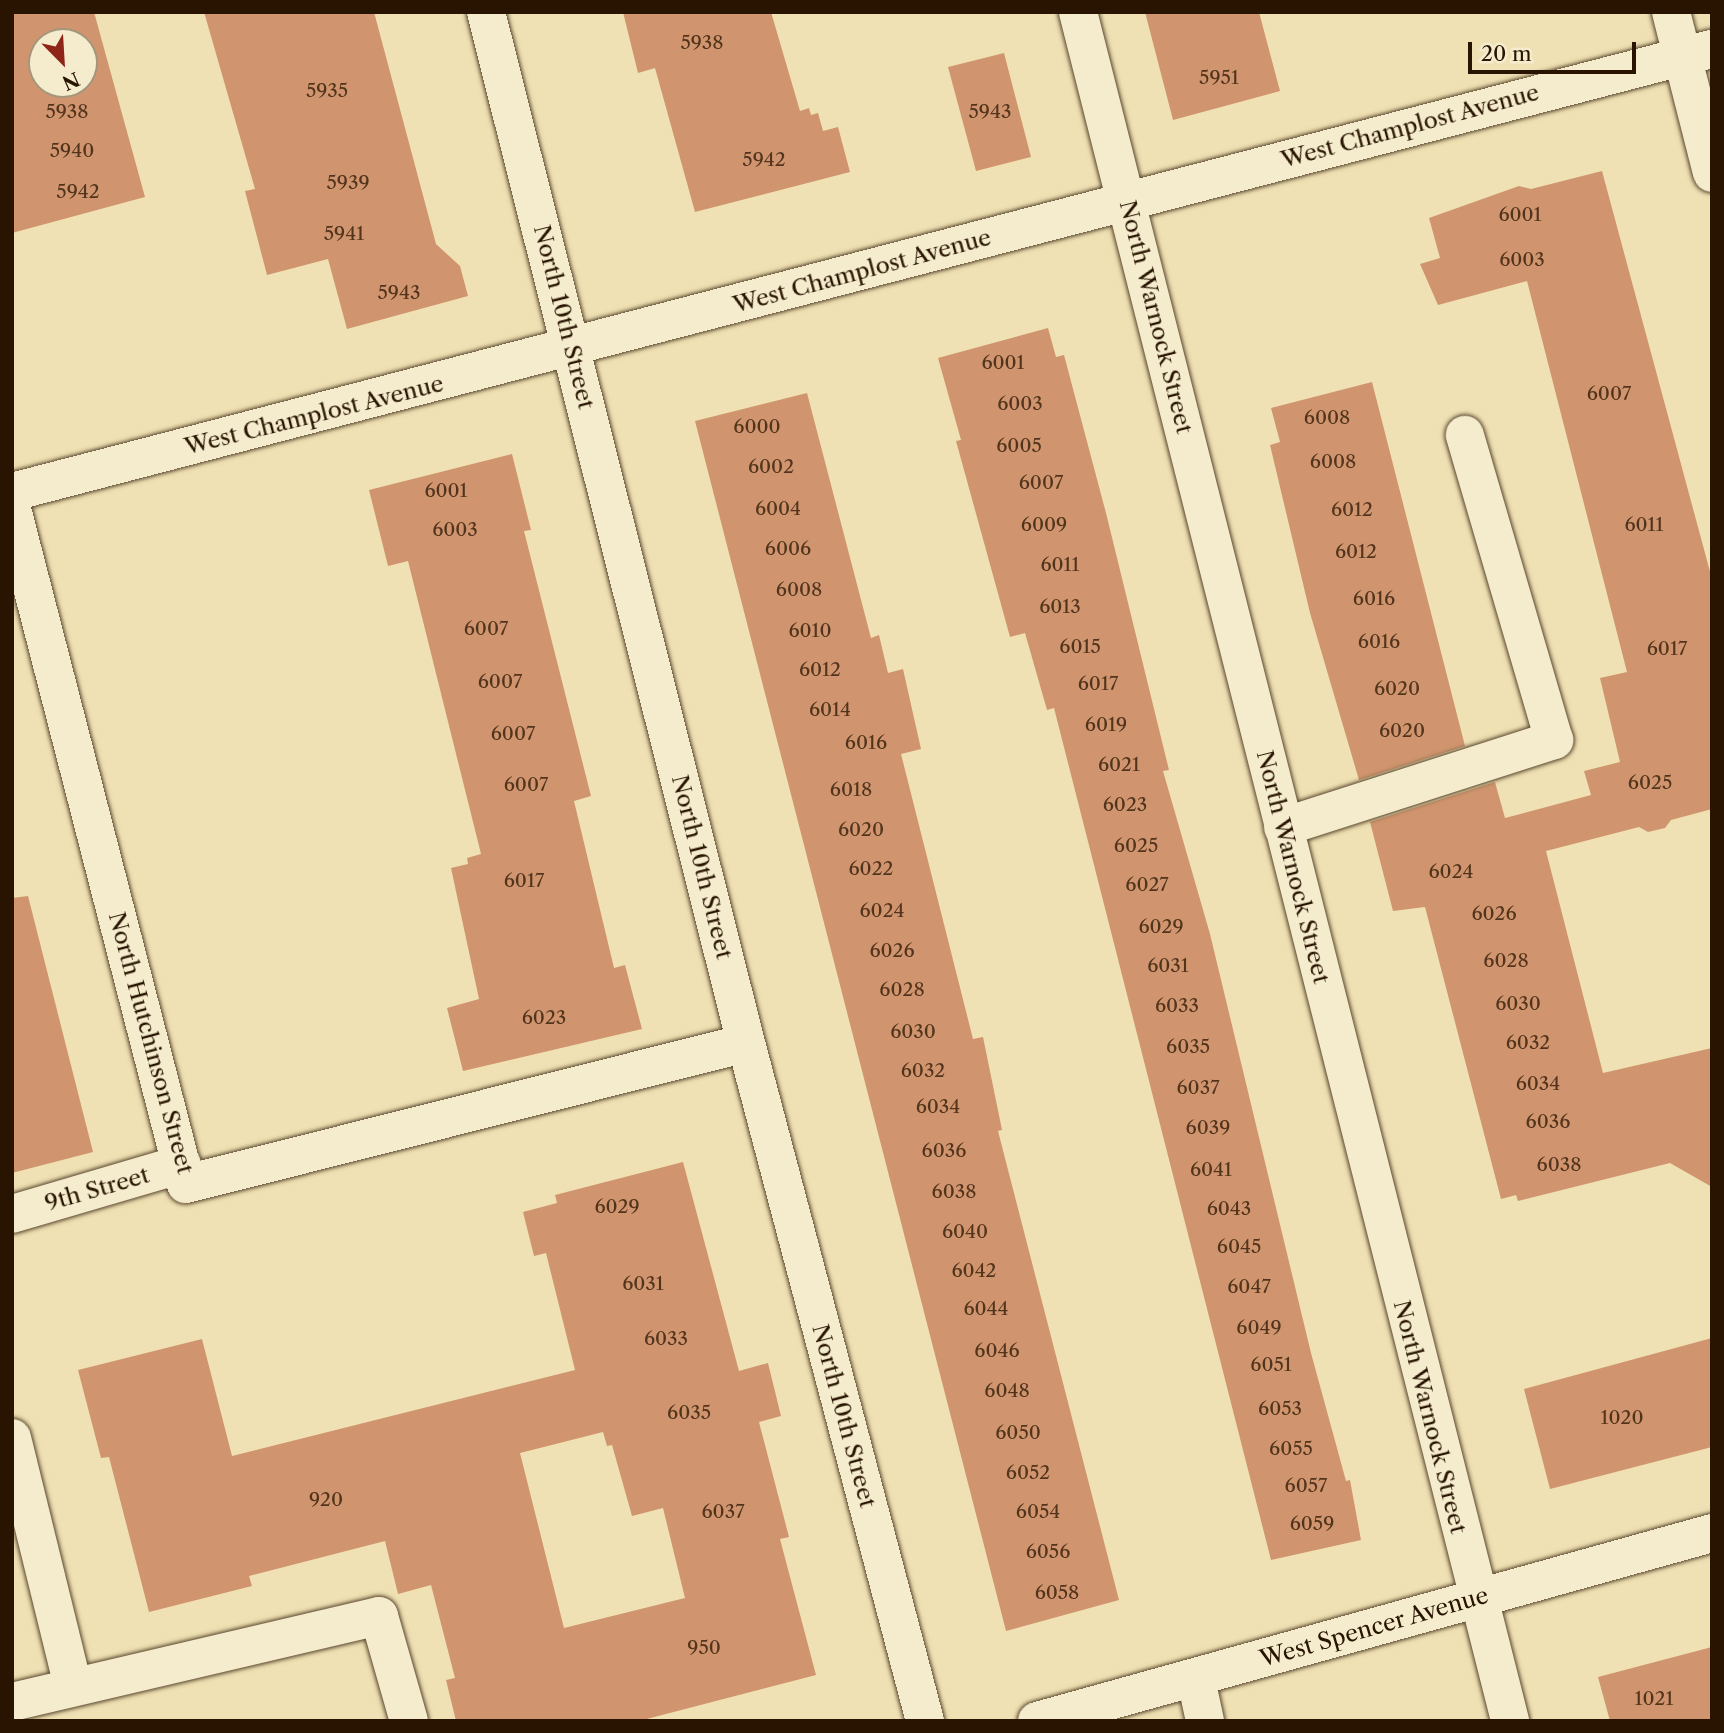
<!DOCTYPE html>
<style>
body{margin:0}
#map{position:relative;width:1724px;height:1733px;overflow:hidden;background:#efe1b3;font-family:"Libre Caslon Text",serif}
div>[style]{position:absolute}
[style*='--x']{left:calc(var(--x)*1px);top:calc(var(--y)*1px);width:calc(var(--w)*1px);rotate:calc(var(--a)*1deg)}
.building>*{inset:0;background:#d0956e}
.roads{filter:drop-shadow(0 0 2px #5a472e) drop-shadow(0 0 2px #5a472e)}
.minor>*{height:38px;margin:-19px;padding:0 19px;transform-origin:19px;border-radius:19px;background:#f5ecce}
span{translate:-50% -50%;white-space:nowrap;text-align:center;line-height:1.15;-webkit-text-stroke:5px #f5ecce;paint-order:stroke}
.number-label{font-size:19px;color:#52341c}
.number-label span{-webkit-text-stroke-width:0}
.street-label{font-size:23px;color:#281401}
.frame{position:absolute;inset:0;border:14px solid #281401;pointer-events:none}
.north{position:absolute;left:28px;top:28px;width:70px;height:70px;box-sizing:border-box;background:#f5ecce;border:2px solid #a3967c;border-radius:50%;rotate:156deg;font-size:19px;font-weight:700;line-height:28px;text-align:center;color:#281401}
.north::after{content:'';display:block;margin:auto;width:24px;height:32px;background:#8f2418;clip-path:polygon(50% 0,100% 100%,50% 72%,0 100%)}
.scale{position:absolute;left:1468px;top:42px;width:168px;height:32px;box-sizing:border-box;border:4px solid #281401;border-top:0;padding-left:9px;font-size:21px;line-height:24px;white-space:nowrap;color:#281401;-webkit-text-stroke:5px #f5ecce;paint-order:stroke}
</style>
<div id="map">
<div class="building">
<i style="clip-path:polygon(evenodd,12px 12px,94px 12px,145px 197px,12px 233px,12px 12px,42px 42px,84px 42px,84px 84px,42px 84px,42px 42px)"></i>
<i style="clip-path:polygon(204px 12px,374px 12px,436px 244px,460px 266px,468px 296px,347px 329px,328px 259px,267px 275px,245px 191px,255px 189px)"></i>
<i style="clip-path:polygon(623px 12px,771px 12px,800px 111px,809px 108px,811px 115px,818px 113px,823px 131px,838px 127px,850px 172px,695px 212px,655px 68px,638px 73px)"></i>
<i style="clip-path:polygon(1145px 12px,1259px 12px,1280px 91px,1173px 120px)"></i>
<i style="clip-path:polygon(1004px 53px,1031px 157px,976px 171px,948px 67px)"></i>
<i style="clip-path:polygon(1602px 171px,1712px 579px,1712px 809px,1671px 820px,1665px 828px,1648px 832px,1639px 827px,1546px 851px,1603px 1073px,1712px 1048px,1712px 1187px,1670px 1163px,1518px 1201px,1516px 1195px,1501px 1199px,1425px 907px,1393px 911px,1370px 822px,1495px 782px,1505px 818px,1591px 795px,1584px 771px,1620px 762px,1600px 678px,1627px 672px,1527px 281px,1438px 305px,1420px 264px,1440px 258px,1429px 218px,1519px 186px,1531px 189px)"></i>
<i style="clip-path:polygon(1048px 328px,1056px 357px,1064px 355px,1106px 513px,1169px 770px,1163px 771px,1210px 934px,1311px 1353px,1346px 1481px,1350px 1480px,1361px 1540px,1271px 1560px,1054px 708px,1047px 710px,1025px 633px,1010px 637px,956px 441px,961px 440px,938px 358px)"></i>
<i style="clip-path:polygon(1372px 382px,1465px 746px,1359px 780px,1310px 613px,1270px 445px,1280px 442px,1271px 408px)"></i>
<i style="clip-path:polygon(807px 393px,871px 638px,879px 635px,888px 673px,903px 669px,921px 749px,901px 754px,973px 1039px,983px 1037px,1002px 1130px,998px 1131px,1119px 1600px,1006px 1631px,695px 421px)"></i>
<i style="clip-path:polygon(512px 454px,531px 530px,524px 531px,591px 796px,574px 801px,614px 968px,625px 965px,642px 1029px,463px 1071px,447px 1008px,479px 999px,451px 868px,468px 864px,467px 858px,481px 854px,408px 561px,388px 566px,369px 490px)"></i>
<i style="clip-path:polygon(28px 896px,93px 1152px,12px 1173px,12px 898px)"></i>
<i style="clip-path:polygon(evenodd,683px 1162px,739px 1371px,768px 1363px,781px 1416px,759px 1422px,789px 1537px,780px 1539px,816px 1675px,639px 1721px,456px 1721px,446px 1680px,455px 1678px,431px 1585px,398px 1594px,385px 1541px,249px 1576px,252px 1586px,149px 1612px,109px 1457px,101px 1458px,78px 1370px,202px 1339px,232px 1456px,575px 1370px,546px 1253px,534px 1256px,523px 1212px,557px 1203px,555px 1195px,683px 1162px,603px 1432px,607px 1446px,612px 1445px,632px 1516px,663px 1508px,685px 1598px,564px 1628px,520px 1453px,603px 1432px)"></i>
<i style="clip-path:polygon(1712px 1338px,1712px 1447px,1550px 1489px,1524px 1389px)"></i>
<i style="clip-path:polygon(1712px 1647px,1712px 1721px,1610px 1721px,1598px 1677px)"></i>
</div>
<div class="roads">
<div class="minor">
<i style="--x:486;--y:12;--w:1063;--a:75.85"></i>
<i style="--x:746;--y:1043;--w:701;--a:75.21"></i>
<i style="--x:1078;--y:12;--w:1763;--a:75.81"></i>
<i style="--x:1671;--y:12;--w:166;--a:75.7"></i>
<i style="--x:12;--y:492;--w:1757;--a:-14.61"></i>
<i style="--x:12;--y:509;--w:697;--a:75.55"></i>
<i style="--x:186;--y:1184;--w:577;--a:-14.13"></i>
<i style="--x:1283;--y:827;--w:285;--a:-17.8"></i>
<i style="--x:1554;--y:740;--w:318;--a:-106.3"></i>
<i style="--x:12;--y:1214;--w:177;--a:-16.4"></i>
<i style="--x:12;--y:1438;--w:256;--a:76.2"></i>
<i style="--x:1196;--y:1679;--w:43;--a:77.9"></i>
<i style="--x:12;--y:1702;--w:377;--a:-13.2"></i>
<i style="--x:379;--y:1616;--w:109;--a:74.1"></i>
<i style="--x:1037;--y:1721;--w:701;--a:-15.56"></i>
</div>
</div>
<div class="number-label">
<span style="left:702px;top:43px">5938</span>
<span style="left:1219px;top:78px">5951</span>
<span style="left:327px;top:91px">5935</span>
<span style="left:67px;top:112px">5938</span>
<span style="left:990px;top:112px">5943</span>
<span style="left:72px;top:151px">5940</span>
<span style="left:764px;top:160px">5942</span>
<span style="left:348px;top:183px">5939</span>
<span style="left:78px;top:192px">5942</span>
<span style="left:1520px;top:215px">6001</span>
<span style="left:344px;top:234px">5941</span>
<span style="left:1522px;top:260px">6003</span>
<span style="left:399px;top:293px">5943</span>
<span style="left:1003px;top:363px">6001</span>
<span style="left:1609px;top:394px">6007</span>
<span style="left:1020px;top:404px">6003</span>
<span style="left:1327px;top:418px">6008</span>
<span style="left:757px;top:427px">6000</span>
<span style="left:1019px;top:446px">6005</span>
<span style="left:1333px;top:462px">6008</span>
<span style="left:771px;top:467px">6002</span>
<span style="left:1041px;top:483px">6007</span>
<span style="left:446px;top:491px">6001</span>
<span style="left:778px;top:509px">6004</span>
<span style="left:1352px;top:510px">6012</span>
<span style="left:1044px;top:525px">6009</span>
<span style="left:1644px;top:525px">6011</span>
<span style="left:455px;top:530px">6003</span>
<span style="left:788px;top:549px">6006</span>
<span style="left:1356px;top:552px">6012</span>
<span style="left:1060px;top:565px">6011</span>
<span style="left:799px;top:590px">6008</span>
<span style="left:1374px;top:599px">6016</span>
<span style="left:1060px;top:607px">6013</span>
<span style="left:486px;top:629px">6007</span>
<span style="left:810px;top:631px">6010</span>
<span style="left:1379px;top:642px">6016</span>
<span style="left:1080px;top:647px">6015</span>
<span style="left:1667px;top:649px">6017</span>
<span style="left:820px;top:670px">6012</span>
<span style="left:500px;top:682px">6007</span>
<span style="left:1098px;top:684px">6017</span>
<span style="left:1397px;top:689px">6020</span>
<span style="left:830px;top:710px">6014</span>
<span style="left:1106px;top:725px">6019</span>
<span style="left:1402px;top:731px">6020</span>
<span style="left:513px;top:734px">6007</span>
<span style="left:866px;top:743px">6016</span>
<span style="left:1119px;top:765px">6021</span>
<span style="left:1650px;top:783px">6025</span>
<span style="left:526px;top:785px">6007</span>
<span style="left:851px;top:790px">6018</span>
<span style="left:1125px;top:805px">6023</span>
<span style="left:861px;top:830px">6020</span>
<span style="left:1136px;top:846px">6025</span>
<span style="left:871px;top:869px">6022</span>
<span style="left:1451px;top:872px">6024</span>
<span style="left:524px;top:881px">6017</span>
<span style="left:1147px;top:885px">6027</span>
<span style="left:882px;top:911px">6024</span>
<span style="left:1494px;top:914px">6026</span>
<span style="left:1161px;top:927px">6029</span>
<span style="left:892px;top:951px">6026</span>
<span style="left:1506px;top:961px">6028</span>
<span style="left:1168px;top:966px">6031</span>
<span style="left:902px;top:990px">6028</span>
<span style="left:1518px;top:1004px">6030</span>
<span style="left:1177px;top:1006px">6033</span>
<span style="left:544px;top:1018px">6023</span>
<span style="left:913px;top:1032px">6030</span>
<span style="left:1528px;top:1043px">6032</span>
<span style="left:1188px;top:1047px">6035</span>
<span style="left:923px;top:1071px">6032</span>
<span style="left:1538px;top:1084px">6034</span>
<span style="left:1198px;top:1088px">6037</span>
<span style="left:938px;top:1107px">6034</span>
<span style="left:1548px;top:1122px">6036</span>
<span style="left:1208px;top:1128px">6039</span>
<span style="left:944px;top:1151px">6036</span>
<span style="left:1559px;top:1165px">6038</span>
<span style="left:1211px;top:1170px">6041</span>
<span style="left:954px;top:1192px">6038</span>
<span style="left:617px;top:1207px">6029</span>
<span style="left:1229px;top:1209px">6043</span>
<span style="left:965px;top:1232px">6040</span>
<span style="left:1239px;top:1247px">6045</span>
<span style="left:974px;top:1271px">6042</span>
<span style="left:643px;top:1284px">6031</span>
<span style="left:1249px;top:1287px">6047</span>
<span style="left:986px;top:1309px">6044</span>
<span style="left:1259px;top:1328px">6049</span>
<span style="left:666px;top:1339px">6033</span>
<span style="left:997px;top:1351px">6046</span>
<span style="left:1271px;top:1365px">6051</span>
<span style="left:1007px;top:1391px">6048</span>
<span style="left:1280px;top:1409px">6053</span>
<span style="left:689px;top:1413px">6035</span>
<span style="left:1622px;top:1418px">1020</span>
<span style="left:1018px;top:1433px">6050</span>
<span style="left:1291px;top:1449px">6055</span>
<span style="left:1028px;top:1473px">6052</span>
<span style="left:1306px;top:1486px">6057</span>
<span style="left:326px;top:1500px">920</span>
<span style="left:723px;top:1512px">6037</span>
<span style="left:1038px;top:1512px">6054</span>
<span style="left:1312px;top:1524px">6059</span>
<span style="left:1048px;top:1552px">6056</span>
<span style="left:1057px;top:1593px">6058</span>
<span style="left:704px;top:1648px">950</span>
<span style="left:1654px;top:1699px">1021</span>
</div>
<div class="street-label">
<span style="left:1410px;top:126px;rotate:-15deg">West Champlost Avenue</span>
<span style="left:862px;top:271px;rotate:-15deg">West Champlost Avenue</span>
<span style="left:564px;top:317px;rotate:76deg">North 10th Street</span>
<span style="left:1156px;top:317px;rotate:76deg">North Warnock Street</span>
<span style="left:314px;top:415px;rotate:-14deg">West Champlost Avenue</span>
<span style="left:702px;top:867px;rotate:76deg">North 10th Street</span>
<span style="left:1293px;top:867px;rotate:76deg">North Warnock Street</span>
<span style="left:151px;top:1043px;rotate:75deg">North Hutchinson Street</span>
<span style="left:97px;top:1189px;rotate:-16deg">9th Street</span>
<span style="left:844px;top:1416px;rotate:75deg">North 10th Street</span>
<span style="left:1430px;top:1417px;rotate:76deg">North Warnock Street</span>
<span style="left:1374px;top:1627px;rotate:-16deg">West Spencer Avenue</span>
</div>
<div class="frame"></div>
<div class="north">N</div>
<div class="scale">20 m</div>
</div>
